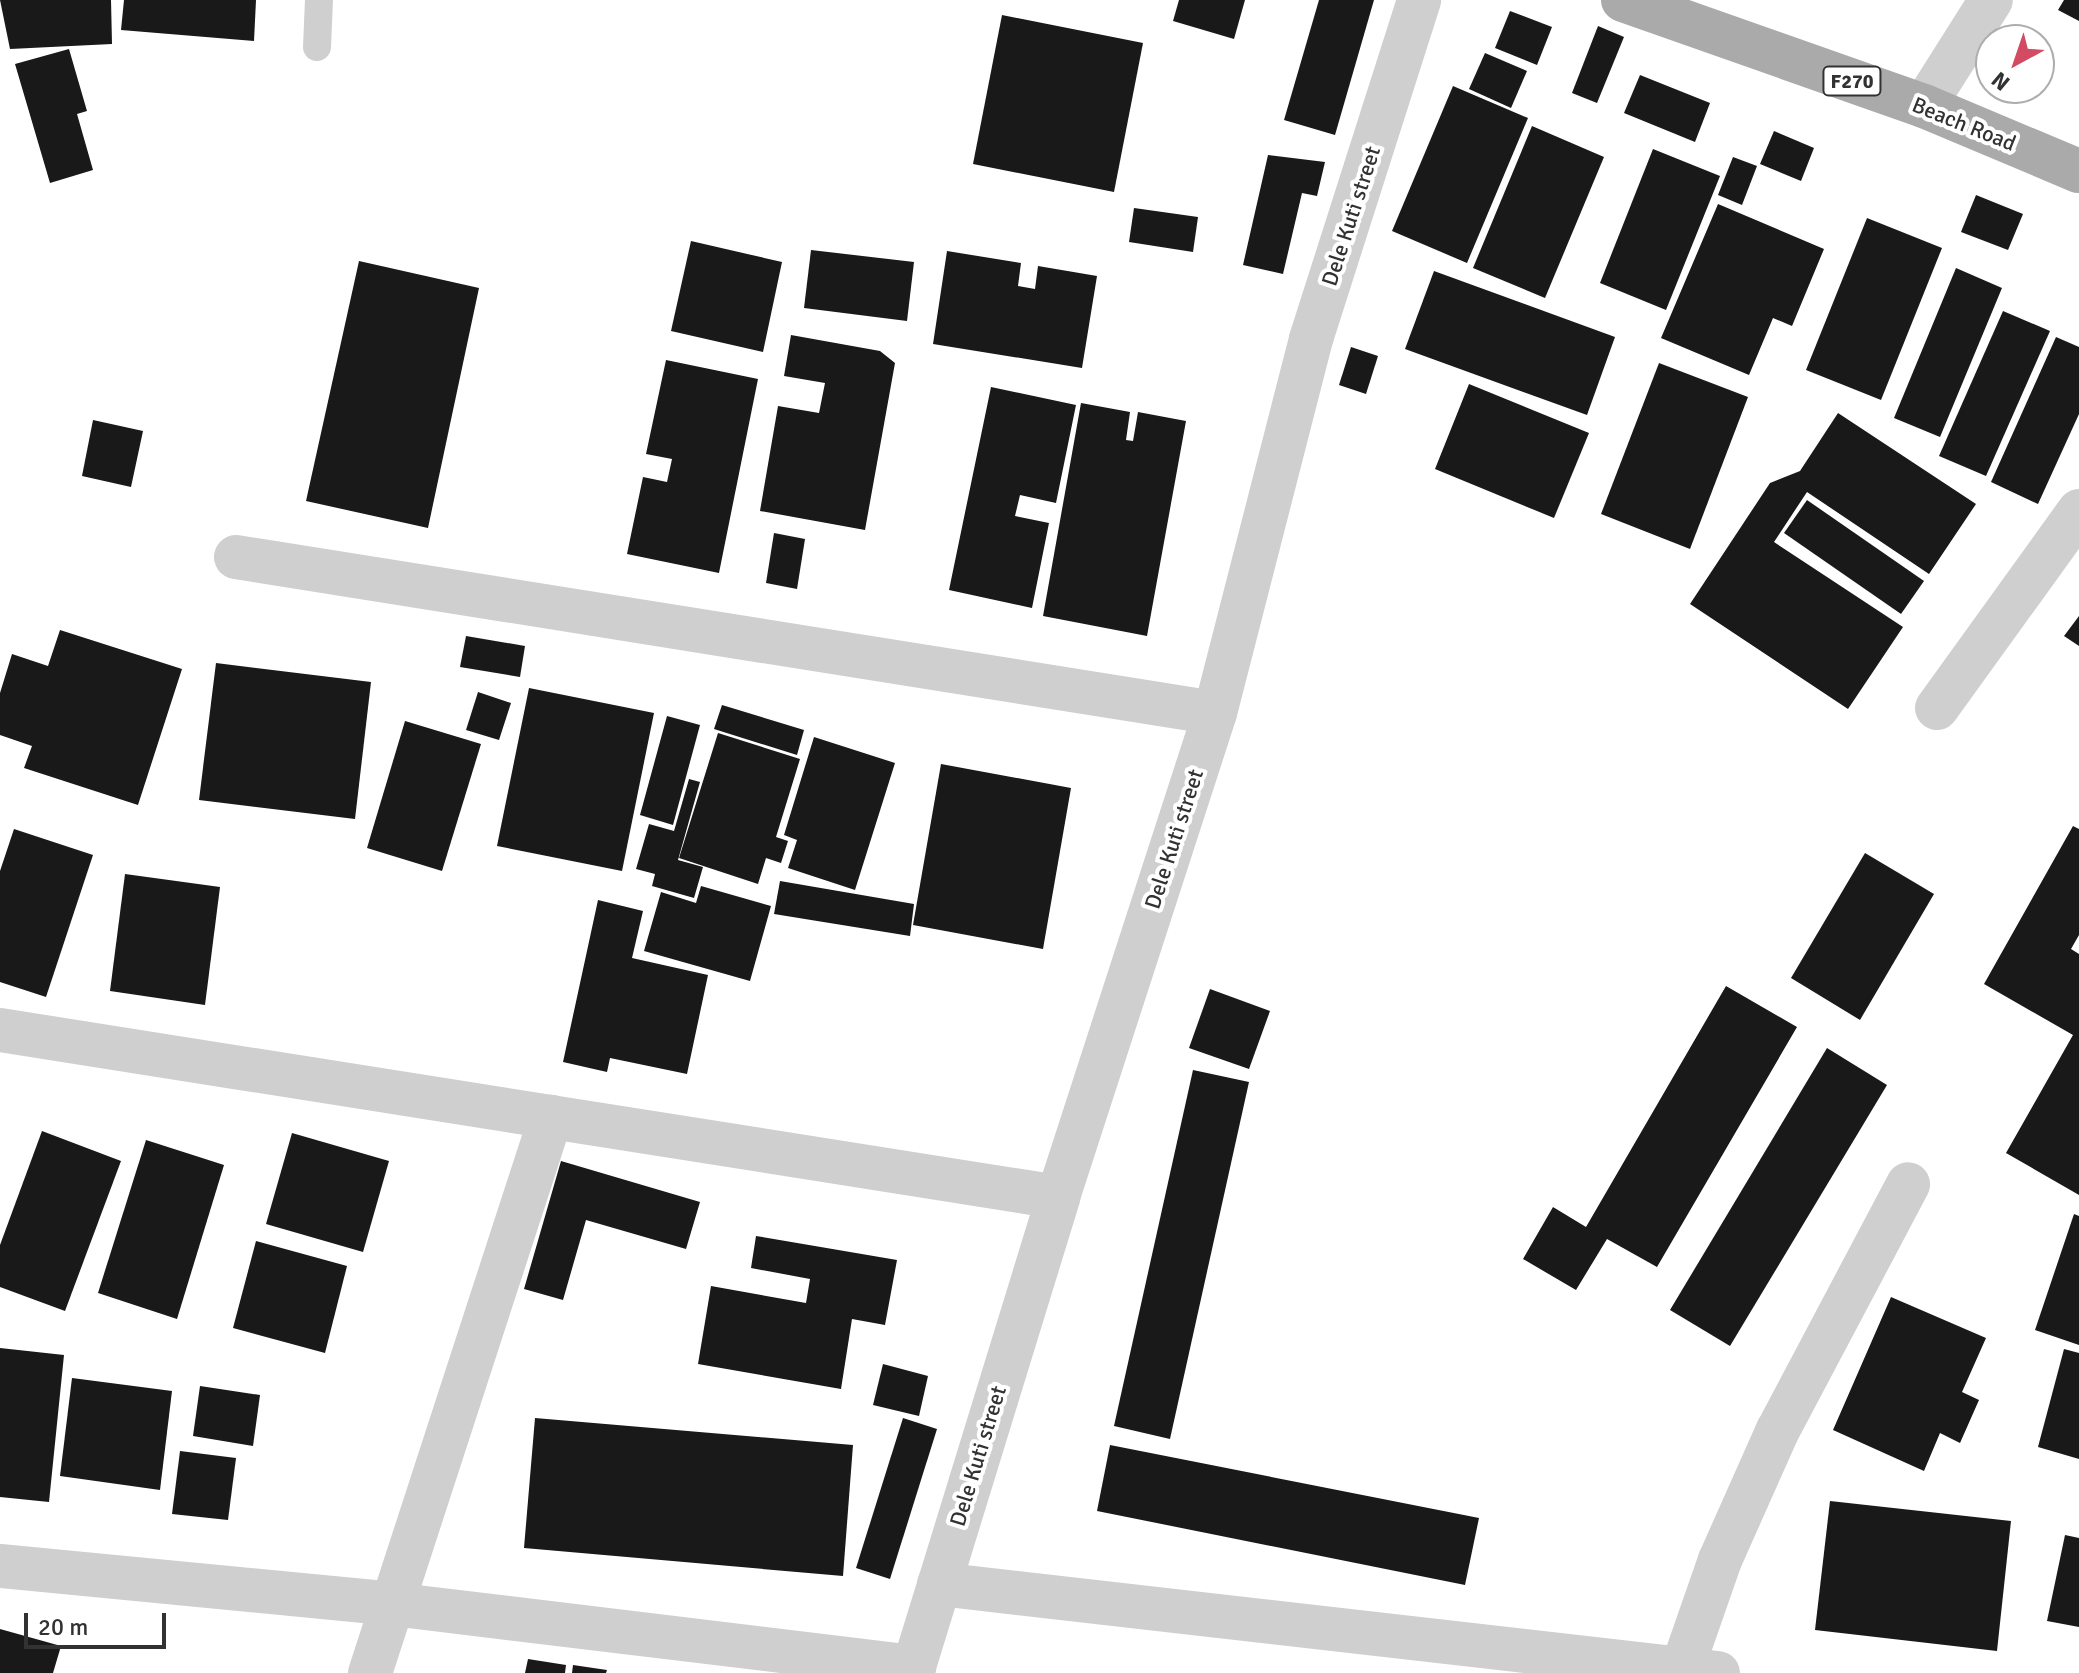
<!DOCTYPE html>
<style>
body{margin:0}
#map{position:relative;width:2079px;height:1673px;overflow:hidden;background:#fff;font-family:Signika,sans-serif}
div>[style]{position:absolute}
[style*='--x']{left:calc(var(--x)*1px);top:calc(var(--y)*1px);width:calc(var(--w)*1px);rotate:calc(var(--a)*1deg)}
.building>*{inset:0;background:#191919}
.lane>*{height:28px;margin:-14px;padding:0 14px;transform-origin:14px;border-radius:14px;background:#cfcfcf}
.street>*{height:44px;margin:-22px;padding:0 22px;transform-origin:22px;border-radius:22px;background:#cfcfcf}
.primary>*{height:44px;margin:-22px;padding:0 22px;transform-origin:22px;border-radius:22px;background:#aaa}
span{translate:-50% -50%;white-space:nowrap;text-align:center;line-height:1.15;-webkit-text-stroke:8px #fff;paint-order:stroke}
.shield-label span{padding:2px 6px;background:#fff;border:2px solid;border-radius:6px;-webkit-text-stroke-width:0}
.shield-label{font-size:20px;color:#323232;font-weight:700}
.street-label{font-size:22px;color:#323232}
.north{position:absolute;left:1975px;top:24px;width:80px;height:80px;box-sizing:border-box;background:#fff;border:2px solid #adadad;border-radius:50%;rotate:220deg;font-size:22px;font-weight:700;line-height:32px;text-align:center;color:#323232}
.north::after{content:'';display:block;margin:auto;width:28px;height:36px;background:#d24b63;clip-path:polygon(50% 0,100% 100%,50% 72%,0 100%)}
.scale{position:absolute;left:24px;top:1613px;width:142px;height:36px;box-sizing:border-box;border:4px solid #323232;border-top:0;padding-left:10px;font-size:24px;line-height:28px;white-space:nowrap;color:#323232;-webkit-text-stroke:6px #fff;paint-order:stroke}
</style>
<div id="map">
<div class="building">
<i style="clip-path:polygon(0 0,111px 0,112px 44px,10px 49px)"></i>
<i style="clip-path:polygon(124px 0,256px 0,254px 41px,121px 30px)"></i>
<i style="clip-path:polygon(1179px 0,1245px 0,1234px 39px,1173px 21px)"></i>
<i style="clip-path:polygon(1319px 0,1374px 0,1335px 135px,1284px 120px)"></i>
<i style="clip-path:polygon(2064px 0,2079px 0,2079px 21px,2058px 10px)"></i>
<i style="clip-path:polygon(1510px 11px,1552px 27px,1537px 65px,1495px 48px)"></i>
<i style="clip-path:polygon(1002px 15px,1143px 43px,1114px 192px,973px 164px)"></i>
<i style="clip-path:polygon(1598px 26px,1624px 37px,1597px 103px,1572px 93px)"></i>
<i style="clip-path:polygon(69px 49px,87px 111px,77px 114px,93px 170px,50px 183px,15px 64px)"></i>
<i style="clip-path:polygon(1485px 53px,1527px 71px,1511px 108px,1469px 89px)"></i>
<i style="clip-path:polygon(1640px 75px,1710px 103px,1695px 142px,1624px 113px)"></i>
<i style="clip-path:polygon(1453px 86px,1528px 118px,1467px 263px,1392px 231px)"></i>
<i style="clip-path:polygon(1532px 126px,1604px 157px,1545px 298px,1473px 268px)"></i>
<i style="clip-path:polygon(1774px 131px,1814px 148px,1801px 181px,1760px 164px)"></i>
<i style="clip-path:polygon(1653px 149px,1720px 176px,1666px 310px,1600px 283px)"></i>
<i style="clip-path:polygon(1268px 155px,1325px 162px,1317px 196px,1302px 193px,1283px 274px,1243px 265px)"></i>
<i style="clip-path:polygon(1733px 157px,1757px 166px,1742px 205px,1718px 195px)"></i>
<i style="clip-path:polygon(1976px 195px,2023px 214px,2008px 250px,1961px 232px)"></i>
<i style="clip-path:polygon(1718px 204px,1824px 249px,1792px 326px,1773px 318px,1749px 375px,1661px 338px)"></i>
<i style="clip-path:polygon(1134px 208px,1198px 217px,1193px 252px,1129px 242px)"></i>
<i style="clip-path:polygon(1867px 218px,1942px 248px,1881px 400px,1806px 370px)"></i>
<i style="clip-path:polygon(691px 241px,782px 262px,763px 352px,671px 331px)"></i>
<i style="clip-path:polygon(811px 250px,914px 262px,907px 321px,804px 308px)"></i>
<i style="clip-path:polygon(947px 251px,1021px 263px,1018px 286px,1035px 289px,1038px 266px,1097px 276px,1082px 368px,933px 344px)"></i>
<i style="clip-path:polygon(359px 261px,479px 288px,428px 528px,306px 501px)"></i>
<i style="clip-path:polygon(1956px 268px,2002px 288px,1940px 437px,1894px 418px)"></i>
<i style="clip-path:polygon(1434px 271px,1615px 337px,1587px 415px,1405px 349px)"></i>
<i style="clip-path:polygon(2003px 311px,2050px 331px,1986px 476px,1939px 456px)"></i>
<i style="clip-path:polygon(791px 335px,880px 351px,895px 363px,865px 530px,760px 511px,778px 406px,819px 413px,825px 383px,784px 376px)"></i>
<i style="clip-path:polygon(2056px 337px,2079px 347px,2079px 414px,2038px 504px,1991px 482px)"></i>
<i style="clip-path:polygon(1351px 347px,1378px 356px,1366px 394px,1339px 385px)"></i>
<i style="clip-path:polygon(666px 360px,758px 379px,719px 573px,627px 554px,643px 477px,667px 482px,672px 459px,646px 454px)"></i>
<i style="clip-path:polygon(1659px 363px,1748px 397px,1690px 549px,1601px 514px)"></i>
<i style="clip-path:polygon(1469px 384px,1589px 433px,1554px 518px,1435px 469px)"></i>
<i style="clip-path:polygon(991px 387px,1076px 405px,1056px 503px,1020px 495px,1015px 516px,1049px 523px,1032px 608px,949px 590px)"></i>
<i style="clip-path:polygon(1081px 403px,1130px 412px,1126px 440px,1133px 441px,1138px 412px,1186px 421px,1147px 636px,1043px 616px)"></i>
<i style="clip-path:polygon(1838px 413px,1976px 504px,1929px 574px,1807px 492px,1774px 542px,1903px 627px,1848px 709px,1690px 604px,1770px 483px,1800px 471px)"></i>
<i style="clip-path:polygon(93px 420px,143px 431px,131px 487px,82px 476px)"></i>
<i style="clip-path:polygon(1807px 500px,1924px 581px,1901px 614px,1784px 533px)"></i>
<i style="clip-path:polygon(774px 533px,805px 539px,797px 589px,766px 583px)"></i>
<i style="clip-path:polygon(2079px 616px,2079px 646px,2064px 636px)"></i>
<i style="clip-path:polygon(60px 630px,182px 669px,138px 805px,24px 768px,32px 746px,0 735px,0 693px,12px 654px,48px 666px)"></i>
<i style="clip-path:polygon(466px 636px,525px 646px,520px 677px,460px 667px)"></i>
<i style="clip-path:polygon(216px 663px,371px 682px,355px 819px,199px 800px)"></i>
<i style="clip-path:polygon(529px 688px,654px 713px,622px 871px,497px 846px)"></i>
<i style="clip-path:polygon(478px 692px,511px 703px,499px 740px,466px 730px)"></i>
<i style="clip-path:polygon(722px 705px,804px 730px,797px 755px,714px 729px)"></i>
<i style="clip-path:polygon(667px 716px,700px 725px,673px 825px,640px 815px)"></i>
<i style="clip-path:polygon(405px 721px,481px 744px,442px 871px,367px 848px)"></i>
<i style="clip-path:polygon(718px 733px,800px 759px,776px 837px,788px 841px,781px 863px,766px 858px,758px 884px,679px 858px)"></i>
<i style="clip-path:polygon(814px 737px,895px 763px,855px 890px,788px 868px,797px 840px,784px 835px)"></i>
<i style="clip-path:polygon(941px 764px,1071px 788px,1043px 949px,913px 925px)"></i>
<i style="clip-path:polygon(689px 779px,700px 782px,678px 860px,703px 867px,694px 898px,652px 886px,655px 874px,636px 869px,649px 824px,674px 831px)"></i>
<i style="clip-path:polygon(2073px 826px,2079px 829px,2079px 935px,2071px 949px,2079px 954px,2079px 1195px,2006px 1153px,2073px 1035px,1984px 984px)"></i>
<i style="clip-path:polygon(14px 829px,93px 855px,46px 997px,0 982px,0 871px)"></i>
<i style="clip-path:polygon(1865px 853px,1934px 894px,1860px 1020px,1791px 978px)"></i>
<i style="clip-path:polygon(125px 874px,220px 887px,205px 1005px,110px 991px)"></i>
<i style="clip-path:polygon(780px 881px,914px 904px,910px 936px,774px 914px)"></i>
<i style="clip-path:polygon(701px 886px,771px 906px,750px 981px,644px 951px,661px 892px,696px 903px)"></i>
<i style="clip-path:polygon(598px 900px,643px 911px,632px 958px,708px 975px,687px 1074px,610px 1058px,607px 1072px,563px 1062px)"></i>
<i style="clip-path:polygon(1726px 986px,1797px 1027px,1657px 1267px,1607px 1239px,1576px 1290px,1523px 1259px,1553px 1207px,1586px 1227px)"></i>
<i style="clip-path:polygon(1210px 989px,1270px 1011px,1249px 1069px,1189px 1048px)"></i>
<i style="clip-path:polygon(1827px 1048px,1887px 1085px,1730px 1346px,1670px 1310px)"></i>
<i style="clip-path:polygon(1193px 1070px,1249px 1082px,1170px 1439px,1114px 1426px)"></i>
<i style="clip-path:polygon(42px 1131px,121px 1161px,65px 1311px,0 1287px,0 1245px)"></i>
<i style="clip-path:polygon(292px 1133px,389px 1161px,363px 1252px,266px 1224px)"></i>
<i style="clip-path:polygon(146px 1140px,224px 1165px,177px 1319px,98px 1293px)"></i>
<i style="clip-path:polygon(561px 1161px,700px 1202px,686px 1249px,586px 1220px,563px 1300px,524px 1289px)"></i>
<i style="clip-path:polygon(2074px 1214px,2079px 1216px,2079px 1345px,2035px 1330px)"></i>
<i style="clip-path:polygon(756px 1236px,897px 1260px,885px 1325px,852px 1319px,841px 1389px,698px 1364px,711px 1286px,806px 1303px,810px 1279px,751px 1268px)"></i>
<i style="clip-path:polygon(256px 1241px,347px 1266px,325px 1353px,233px 1328px)"></i>
<i style="clip-path:polygon(1891px 1297px,1986px 1338px,1962px 1392px,1979px 1400px,1960px 1443px,1940px 1433px,1924px 1471px,1833px 1430px)"></i>
<i style="clip-path:polygon(0 1348px,64px 1355px,49px 1502px,0 1497px)"></i>
<i style="clip-path:polygon(2064px 1349px,2079px 1353px,2079px 1459px,2038px 1447px)"></i>
<i style="clip-path:polygon(883px 1364px,928px 1376px,919px 1416px,873px 1405px)"></i>
<i style="clip-path:polygon(72px 1378px,172px 1391px,160px 1490px,60px 1476px)"></i>
<i style="clip-path:polygon(200px 1386px,260px 1395px,253px 1446px,193px 1436px)"></i>
<i style="clip-path:polygon(535px 1418px,853px 1445px,843px 1576px,524px 1548px)"></i>
<i style="clip-path:polygon(903px 1418px,937px 1429px,890px 1579px,856px 1568px)"></i>
<i style="clip-path:polygon(1110px 1445px,1479px 1518px,1465px 1585px,1097px 1511px)"></i>
<i style="clip-path:polygon(180px 1451px,236px 1458px,228px 1520px,172px 1514px)"></i>
<i style="clip-path:polygon(1830px 1501px,2011px 1521px,1997px 1651px,1815px 1630px)"></i>
<i style="clip-path:polygon(2065px 1535px,2079px 1538px,2079px 1627px,2047px 1621px)"></i>
<i style="clip-path:polygon(0 1629px,61px 1646px,53px 1673px,0 1673px)"></i>
<i style="clip-path:polygon(528px 1659px,566px 1665px,565px 1673px,525px 1673px)"></i>
<i style="clip-path:polygon(573px 1665px,607px 1670px,606px 1673px,572px 1673px)"></i>
</div>
<div class="lane">
<i style="--x:317;--y:47;--w:47;--a:-87.6"></i>
</div>
<div class="street">
<i style="--x:1924;--y:106;--w:125;--a:-57.7"></i>
<i style="--x:236;--y:557;--w:991;--a:9.05"></i>
<i style="--x:1937;--y:708;--w:243;--a:-54.2"></i>
<i style="--x:0;--y:1030;--w:1071;--a:8.97"></i>
<i style="--x:0;--y:1566;--w:394;--a:5.5"></i>
<i style="--x:392;--y:1604;--w:526;--a:6.88"></i>
<i style="--x:939;--y:1584;--w:784;--a:6.52"></i>
<i style="--x:1682;--y:1669;--w:115;--a:-70.8"></i>
<i style="--x:1720;--y:1560;--w:142;--a:-66"></i>
<i style="--x:1778;--y:1430;--w:278;--a:-62.1"></i>
<i style="--x:370;--y:1673;--w:585;--a:-71.97"></i>
<i style="--x:912;--y:1673;--w:498;--a:-72.9"></i>
<i style="--x:1058;--y:1197;--w:509;--a:-72.03"></i>
<i style="--x:1215;--y:713;--w:386;--a:-75.6"></i>
<i style="--x:1311;--y:339;--w:356;--a:-72.3"></i>
</div>
<div class="primary">
<i style="--x:1623;--y:0;--w:319;--a:19.4"></i>
<i style="--x:1924;--y:106;--w:168;--a:22.8"></i>
</div>
<div class="shield-label">
<span style="left:1852px;top:81px">F270</span>
</div>
<div class="street-label">
<span style="left:1964px;top:124px;rotate:22deg">Beach Road</span>
<span style="left:1351px;top:216px;rotate:-72deg">Dele Kuti street</span>
<span style="left:1174px;top:839px;rotate:-72deg">Dele Kuti street</span>
<span style="left:978px;top:1456px;rotate:-73deg">Dele Kuti street</span>
</div>
<div class="north">N</div>
<div class="scale">20 m</div>
</div>
